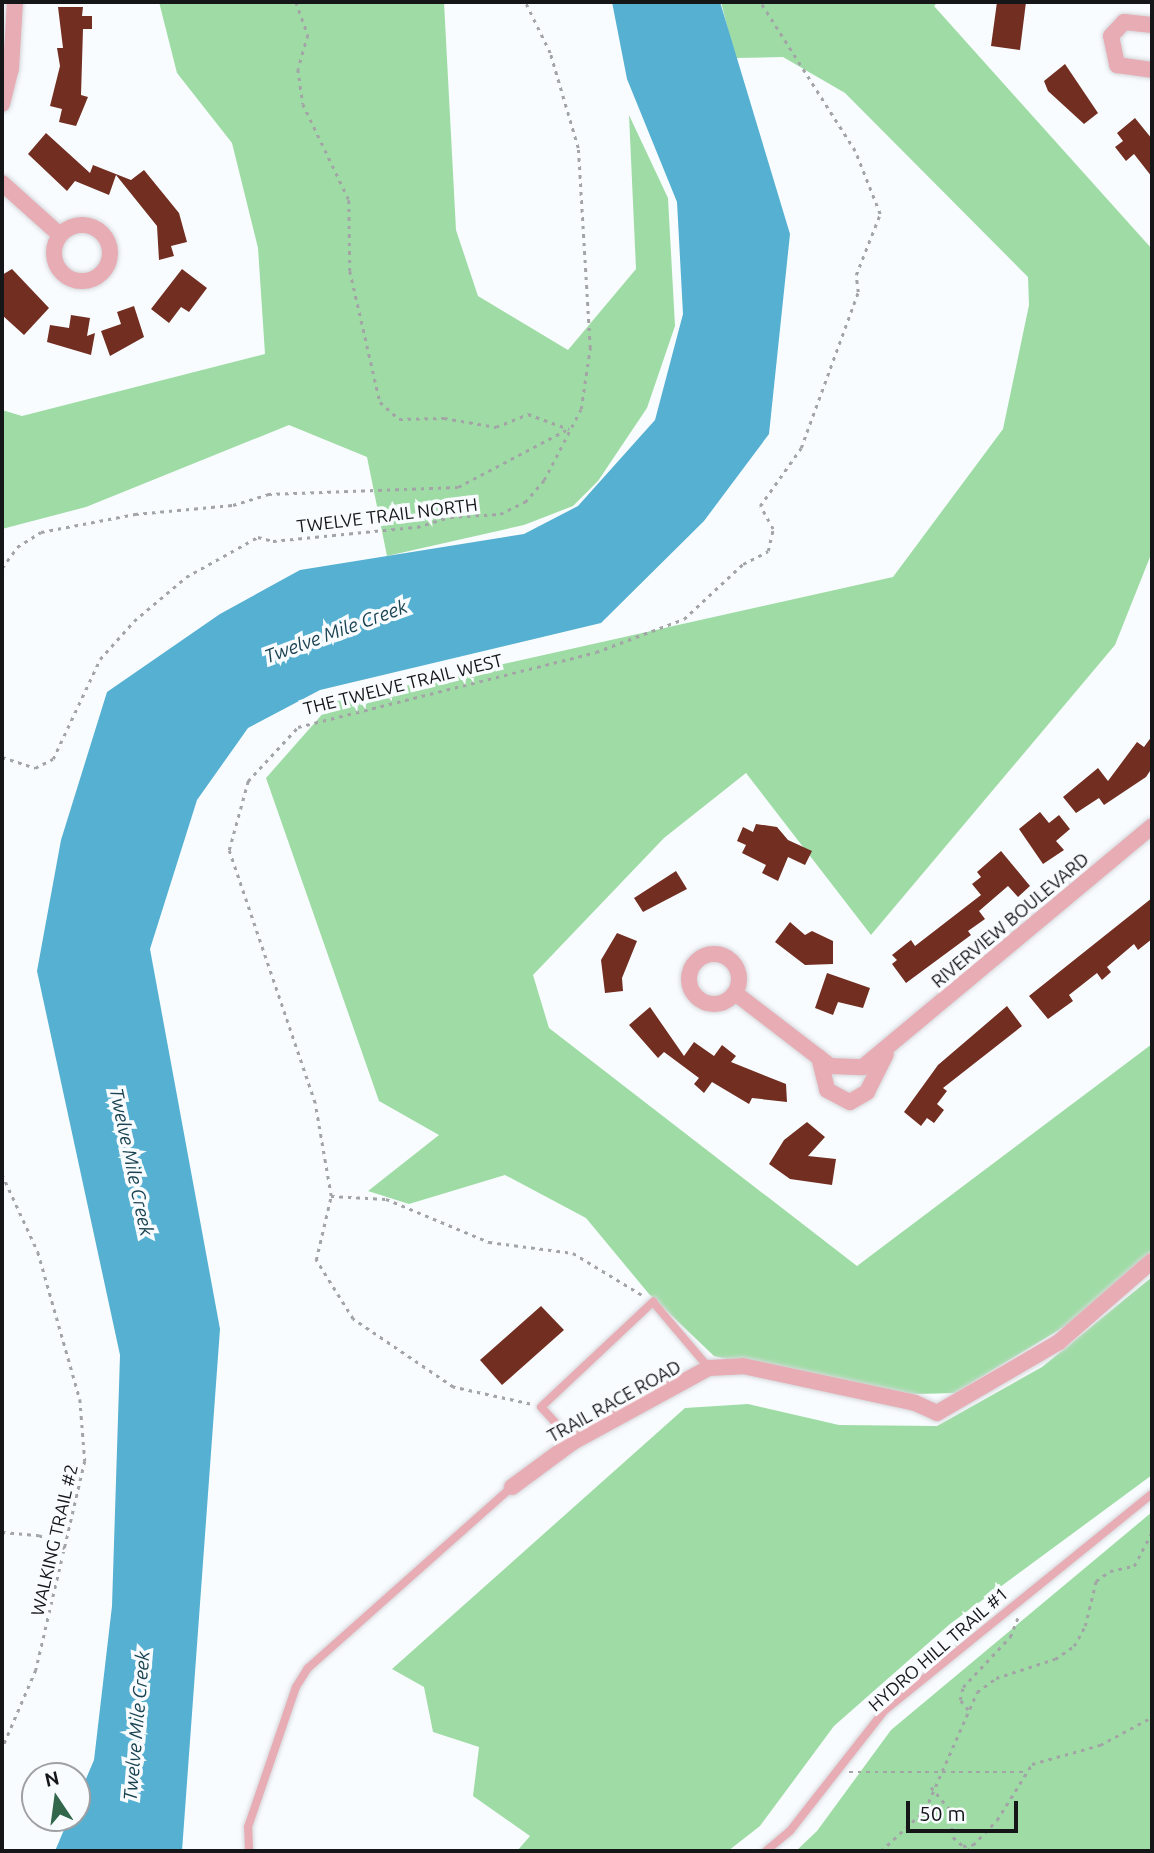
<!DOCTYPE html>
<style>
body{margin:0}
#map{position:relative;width:1154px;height:1853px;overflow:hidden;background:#f9fcff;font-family:Ubuntu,sans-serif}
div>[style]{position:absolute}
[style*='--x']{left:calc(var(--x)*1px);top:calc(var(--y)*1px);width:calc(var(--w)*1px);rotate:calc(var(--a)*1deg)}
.forest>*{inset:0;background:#9fdca5}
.water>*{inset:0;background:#55b0d1}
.building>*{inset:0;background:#722e21}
.path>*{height:2.5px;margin-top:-1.25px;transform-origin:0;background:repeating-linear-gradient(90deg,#a2a4a6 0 3.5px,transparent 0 8.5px)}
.roads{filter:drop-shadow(0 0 2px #d5d7da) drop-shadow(0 0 2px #d5d7da)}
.lane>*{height:8px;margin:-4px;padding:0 4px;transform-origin:4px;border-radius:4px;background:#e8acb5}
.street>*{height:16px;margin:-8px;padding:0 8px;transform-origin:8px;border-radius:8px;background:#e8acb5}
.street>.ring{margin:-8px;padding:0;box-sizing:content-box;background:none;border:16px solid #e8acb5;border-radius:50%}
span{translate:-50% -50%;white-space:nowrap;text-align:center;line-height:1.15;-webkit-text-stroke:7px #f9fcff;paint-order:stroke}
.street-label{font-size:18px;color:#151618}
.water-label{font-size:19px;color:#1a4351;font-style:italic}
.frame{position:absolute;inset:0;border:4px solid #151618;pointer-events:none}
.north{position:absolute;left:21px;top:1762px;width:70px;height:70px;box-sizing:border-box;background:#f9fcff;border:2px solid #9ea0a3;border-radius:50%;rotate:347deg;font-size:19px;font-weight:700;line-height:28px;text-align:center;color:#151618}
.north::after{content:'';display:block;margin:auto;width:24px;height:32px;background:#32674c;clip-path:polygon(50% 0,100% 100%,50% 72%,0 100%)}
.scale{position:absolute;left:906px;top:1801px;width:112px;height:32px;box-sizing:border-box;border:4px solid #151618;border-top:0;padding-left:9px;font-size:21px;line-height:24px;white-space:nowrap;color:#151618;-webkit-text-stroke:5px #f9fcff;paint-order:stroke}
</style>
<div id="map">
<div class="forest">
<i style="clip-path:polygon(159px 2px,444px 2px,456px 230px,478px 296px,568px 350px,636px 269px,629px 115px,668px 198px,675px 326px,647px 408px,598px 481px,573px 506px,524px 525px,387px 556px,367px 457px,289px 425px,86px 507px,2px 529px,2px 410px,22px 416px,265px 354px,258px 248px,232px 143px,177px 73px)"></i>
<i style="clip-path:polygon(721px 2px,938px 2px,934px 6px,1152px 249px,1152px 552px,1115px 645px,871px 935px,746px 773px,664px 838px,533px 975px,549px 1028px,857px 1266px,1152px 1044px,1152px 1250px,1100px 1305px,955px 1393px,880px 1395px,714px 1356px,649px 1294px,586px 1218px,505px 1175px,409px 1204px,368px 1191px,439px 1135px,379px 1101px,266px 778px,333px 702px,893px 577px,1003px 429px,1029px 305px,1028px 277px,845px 93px,783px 57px,735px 58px)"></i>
<i style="clip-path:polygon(1152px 1277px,1152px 1475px,950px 1624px,834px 1726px,760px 1826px,728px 1851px,517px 1851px,530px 1836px,473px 1796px,479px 1747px,433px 1732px,424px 1687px,392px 1669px,685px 1408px,748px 1404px,839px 1425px,937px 1426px,1042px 1367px)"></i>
<i style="clip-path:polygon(1152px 1512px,1152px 1851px,796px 1851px,817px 1831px,891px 1730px)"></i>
</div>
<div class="water">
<i style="clip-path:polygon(612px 2px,720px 2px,790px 234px,769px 434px,704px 521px,601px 623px,320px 690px,248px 728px,197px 800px,150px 949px,220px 1329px,182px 1851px,55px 1851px,69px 1818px,77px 1818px,77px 1800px,94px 1760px,112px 1606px,120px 1355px,37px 971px,61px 840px,107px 692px,220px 614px,300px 570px,524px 534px,578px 506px,655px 420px,683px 314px,677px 202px,627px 79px)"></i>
</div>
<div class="building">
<i style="clip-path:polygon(997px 2px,1026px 2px,1020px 50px,991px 46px)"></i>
<i style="clip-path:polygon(58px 7px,83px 7px,82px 16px,92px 16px,92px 29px,83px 29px,81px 95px,88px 97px,76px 126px,59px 122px,62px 109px,50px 106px,60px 66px,57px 48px,63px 48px)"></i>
<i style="clip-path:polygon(1065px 64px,1098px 113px,1084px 124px,1048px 91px,1044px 81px)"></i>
<i style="clip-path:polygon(1135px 118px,1152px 139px,1152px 177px,1134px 154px,1126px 161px,1115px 147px,1123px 141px,1117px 133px)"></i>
<i style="clip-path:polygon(46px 133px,90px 173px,93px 165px,131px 180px,144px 170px,179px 213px,187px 242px,171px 246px,174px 256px,159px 260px,157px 226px,116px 175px,109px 195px,75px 181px,67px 191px,28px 154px)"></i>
<i style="clip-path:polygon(12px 269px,49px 308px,24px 335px,2px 315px,2px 275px)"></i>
<i style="clip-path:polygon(182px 269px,207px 288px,189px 312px,181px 307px,169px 323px,151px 309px)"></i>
<i style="clip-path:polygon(134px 306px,144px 337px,110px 356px,101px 331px,121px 324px,117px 312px)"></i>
<i style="clip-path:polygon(71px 315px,90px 318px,87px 336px,95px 333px,91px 355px,47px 342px,50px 325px,69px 328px)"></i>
<i style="clip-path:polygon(1152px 736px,1152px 768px,1146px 777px,1104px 805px,1099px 798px,1076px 813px,1063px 797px,1098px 768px,1108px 781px,1137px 742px,1144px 747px)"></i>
<i style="clip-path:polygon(1040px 812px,1049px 823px,1059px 815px,1070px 829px,1056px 841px,1064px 850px,1043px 864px,1019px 829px)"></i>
<i style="clip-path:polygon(756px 824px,777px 827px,788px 840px,812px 851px,805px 865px,788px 857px,778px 881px,762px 873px,766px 865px,742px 853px,746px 845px,737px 841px,743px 827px,753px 832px)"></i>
<i style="clip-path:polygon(1001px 851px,1030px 886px,1018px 897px,1008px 886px,979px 911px,985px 919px,968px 931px,971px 935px,906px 983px,892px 964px,897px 960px,892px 955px,911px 940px,915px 946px,981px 895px,972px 884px,981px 877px,977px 872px)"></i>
<i style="clip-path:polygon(676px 871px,687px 889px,643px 912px,634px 898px)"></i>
<i style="clip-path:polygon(1152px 898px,1152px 939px,1138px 950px,1134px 944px,1107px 967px,1111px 972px,1102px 980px,1097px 973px,1069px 995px,1073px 1001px,1048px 1019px,1029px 996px)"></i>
<i style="clip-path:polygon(790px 922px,805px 935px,812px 931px,833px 941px,833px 964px,805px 965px,775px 942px)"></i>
<i style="clip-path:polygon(617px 933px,637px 941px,622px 978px,623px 991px,605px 993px,601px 960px)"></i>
<i style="clip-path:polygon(827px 973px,870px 988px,863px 1008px,838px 1002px,833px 1015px,815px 1008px)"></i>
<i style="clip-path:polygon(1007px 1006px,1022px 1026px,943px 1088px,947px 1091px,937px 1104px,944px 1110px,934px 1123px,927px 1118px,921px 1126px,904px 1112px,938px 1065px)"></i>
<i style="clip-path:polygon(650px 1007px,684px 1056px,694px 1042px,714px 1056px,722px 1045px,736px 1056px,731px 1062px,786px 1084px,787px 1102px,752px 1098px,749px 1104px,712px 1082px,704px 1093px,694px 1084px,699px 1078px,664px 1052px,658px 1058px,629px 1025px)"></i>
<i style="clip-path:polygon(807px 1122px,825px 1137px,808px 1156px,836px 1159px,832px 1185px,790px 1179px,769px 1164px,784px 1140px)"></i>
<i style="clip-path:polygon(541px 1306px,564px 1330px,502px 1385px,480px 1360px)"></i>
</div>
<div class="path">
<i style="--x:296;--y:2;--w:35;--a:70"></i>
<i style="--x:308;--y:35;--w:35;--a:106"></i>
<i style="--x:298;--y:69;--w:35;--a:82"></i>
<i style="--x:303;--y:104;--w:106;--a:64.4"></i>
<i style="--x:349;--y:200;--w:71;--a:89.2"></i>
<i style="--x:350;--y:271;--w:134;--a:77.1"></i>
<i style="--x:380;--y:402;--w:25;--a:42"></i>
<i style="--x:399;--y:419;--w:45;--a:-1.3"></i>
<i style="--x:444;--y:418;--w:53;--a:9.8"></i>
<i style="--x:496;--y:427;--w:35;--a:-22"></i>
<i style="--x:528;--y:414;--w:44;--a:20.1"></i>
<i style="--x:2;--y:568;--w:26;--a:-54"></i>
<i style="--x:17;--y:547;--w:28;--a:-32"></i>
<i style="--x:41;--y:532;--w:96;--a:-10.8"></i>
<i style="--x:135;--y:514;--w:98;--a:-5.2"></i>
<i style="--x:233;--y:505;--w:37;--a:-17"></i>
<i style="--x:268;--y:494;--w:190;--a:-2.1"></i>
<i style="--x:458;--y:487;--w:122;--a:-27.8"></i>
<i style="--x:2;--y:757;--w:35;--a:18"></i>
<i style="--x:35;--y:768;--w:20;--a:-27"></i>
<i style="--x:53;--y:759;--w:110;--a:-64.8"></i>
<i style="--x:100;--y:659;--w:51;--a:-48.2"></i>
<i style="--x:134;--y:621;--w:68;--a:-40.2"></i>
<i style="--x:186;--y:577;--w:82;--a:-29.1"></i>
<i style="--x:258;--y:537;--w:16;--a:15"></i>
<i style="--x:273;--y:541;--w:145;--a:-5.6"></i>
<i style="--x:417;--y:527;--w:34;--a:-17"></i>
<i style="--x:450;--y:517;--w:50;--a:-3.4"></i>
<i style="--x:500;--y:514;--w:28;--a:-26"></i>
<i style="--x:525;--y:502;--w:29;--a:-49"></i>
<i style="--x:544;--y:480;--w:80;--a:-62.5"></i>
<i style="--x:581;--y:409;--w:62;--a:-81.6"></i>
<i style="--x:590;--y:348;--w:200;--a:-93.4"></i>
<i style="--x:578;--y:148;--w:99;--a:-106.4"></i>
<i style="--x:550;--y:53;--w:57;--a:-116.1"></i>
<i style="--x:2;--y:1174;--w:86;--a:65.2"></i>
<i style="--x:38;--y:1252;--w:153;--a:74.1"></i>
<i style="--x:80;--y:1399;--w:62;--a:85.4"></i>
<i style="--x:85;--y:1461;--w:215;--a:103.2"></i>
<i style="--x:36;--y:1670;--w:86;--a:113.3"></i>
<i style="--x:331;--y:1196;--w:55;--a:3.1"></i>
<i style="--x:386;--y:1199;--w:112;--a:22.7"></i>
<i style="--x:489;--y:1242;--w:85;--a:7.5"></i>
<i style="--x:573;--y:1253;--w:81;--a:31.3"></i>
<i style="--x:530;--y:1404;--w:79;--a:-167.6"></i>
<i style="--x:453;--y:1387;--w:121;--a:-145.8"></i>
<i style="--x:353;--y:1319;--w:70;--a:-122.1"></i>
<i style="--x:316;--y:1260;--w:66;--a:-76.8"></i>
<i style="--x:331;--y:1196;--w:94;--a:-99.8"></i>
<i style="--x:315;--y:1103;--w:267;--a:-108.8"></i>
<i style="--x:229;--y:850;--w:72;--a:-74.6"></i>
<i style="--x:248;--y:781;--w:74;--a:-47.2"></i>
<i style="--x:298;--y:727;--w:307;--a:-14.1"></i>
<i style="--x:596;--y:652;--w:94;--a:-20.6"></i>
<i style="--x:684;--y:619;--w:81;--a:-43"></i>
<i style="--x:743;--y:564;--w:28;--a:-27"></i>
<i style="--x:768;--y:551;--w:23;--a:-77"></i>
<i style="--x:773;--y:529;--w:26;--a:-119"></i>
<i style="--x:760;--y:506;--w:71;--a:-54.7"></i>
<i style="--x:801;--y:448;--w:166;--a:-69.9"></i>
<i style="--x:858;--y:292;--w:17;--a:-97"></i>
<i style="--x:856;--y:275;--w:66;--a:-68.5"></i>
<i style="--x:880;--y:214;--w:68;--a:-111.6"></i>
<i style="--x:855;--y:151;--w:177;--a:-122.5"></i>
<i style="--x:2;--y:1532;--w:37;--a:5"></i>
<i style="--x:39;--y:1535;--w:31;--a:27"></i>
<i style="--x:968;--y:1710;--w:13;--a:-129"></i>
<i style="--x:960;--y:1700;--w:13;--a:-77"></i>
<i style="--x:963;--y:1687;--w:69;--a:-46.8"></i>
<i style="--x:1010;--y:1637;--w:22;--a:-68"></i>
<i style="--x:849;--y:1772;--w:175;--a:0"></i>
<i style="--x:931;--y:1787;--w:31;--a:50"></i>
<i style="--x:951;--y:1811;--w:26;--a:86"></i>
<i style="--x:953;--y:1837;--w:13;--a:42"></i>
<i style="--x:963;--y:1846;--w:10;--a:-6"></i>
<i style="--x:881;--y:1851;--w:60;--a:-43"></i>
<i style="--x:925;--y:1810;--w:129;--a:-66.2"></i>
<i style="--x:977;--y:1692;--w:24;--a:-36"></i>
<i style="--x:996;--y:1678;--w:62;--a:-17.9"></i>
<i style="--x:1055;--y:1659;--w:23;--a:-34"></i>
<i style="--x:1074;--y:1646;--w:23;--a:-61"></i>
<i style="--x:1085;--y:1626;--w:46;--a:-76.3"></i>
<i style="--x:1096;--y:1581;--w:17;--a:-36"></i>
<i style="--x:1110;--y:1571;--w:25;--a:-12"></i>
<i style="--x:1134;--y:1566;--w:38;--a:-62"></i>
<i style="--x:967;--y:1851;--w:43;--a:-45.9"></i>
<i style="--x:997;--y:1820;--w:66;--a:-58"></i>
<i style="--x:1032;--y:1764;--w:71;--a:-15.6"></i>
<i style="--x:1100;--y:1745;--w:59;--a:-28.3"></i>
</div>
<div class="roads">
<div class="lane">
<i style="--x:573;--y:1442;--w:47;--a:-132.4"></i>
<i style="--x:541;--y:1407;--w:154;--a:-43.2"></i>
<i style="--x:653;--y:1302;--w:87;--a:49.7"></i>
<i style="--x:249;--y:1851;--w:24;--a:-92"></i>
<i style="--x:248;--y:1827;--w:148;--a:-71.1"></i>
<i style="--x:296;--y:1687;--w:22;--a:-58"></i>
<i style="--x:308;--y:1668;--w:273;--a:-41.6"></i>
<i style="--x:766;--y:1851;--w:31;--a:-40"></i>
<i style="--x:790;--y:1831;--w:154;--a:-51.9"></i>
<i style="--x:885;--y:1710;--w:343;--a:-39"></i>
</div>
<div class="street">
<i style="--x:1152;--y:25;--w:28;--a:-174"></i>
<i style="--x:1124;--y:22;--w:19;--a:133"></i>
<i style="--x:1111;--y:36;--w:30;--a:78"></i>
<i style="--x:1117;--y:65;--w:35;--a:8"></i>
<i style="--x:2;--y:104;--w:36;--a:-76"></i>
<i style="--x:11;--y:69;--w:67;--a:-86.6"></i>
<i style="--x:2;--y:183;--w:78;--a:41.9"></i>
<i class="ring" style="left:54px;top:225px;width:40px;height:40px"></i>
<i class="ring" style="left:689px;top:954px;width:34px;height:34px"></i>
<i style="--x:735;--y:993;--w:120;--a:37.5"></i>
<i style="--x:830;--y:1066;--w:33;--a:2"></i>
<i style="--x:863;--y:1067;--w:376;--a:-39.8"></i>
<i style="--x:819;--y:1057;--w:34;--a:76"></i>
<i style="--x:827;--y:1090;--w:26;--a:28"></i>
<i style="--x:850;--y:1102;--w:20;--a:-30"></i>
<i style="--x:867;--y:1092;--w:42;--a:-63.4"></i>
<i style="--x:512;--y:1487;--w:76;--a:-36.4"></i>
<i style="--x:573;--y:1442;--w:155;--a:-28.6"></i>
<i style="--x:709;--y:1368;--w:34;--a:-3"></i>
<i style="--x:743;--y:1366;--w:176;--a:12.1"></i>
<i style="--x:915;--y:1403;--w:24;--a:24"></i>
<i style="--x:937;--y:1413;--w:141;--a:-30.2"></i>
<i style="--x:1059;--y:1342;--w:123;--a:-41.1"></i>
</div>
</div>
<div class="street-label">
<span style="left:387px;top:515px;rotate:-7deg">TWELVE TRAIL NORTH</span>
<span style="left:403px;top:684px;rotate:-14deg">THE TWELVE TRAIL WEST</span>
<span style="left:1010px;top:920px;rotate:-40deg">RIVERVIEW BOULEVARD</span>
<span style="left:614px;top:1401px;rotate:-29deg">TRAIL RACE ROAD</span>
<span style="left:54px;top:1540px;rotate:-77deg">WALKING TRAIL #2</span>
<span style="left:938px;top:1649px;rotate:-41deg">HYDRO HILL TRAIL #1</span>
</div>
<div class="water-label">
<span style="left:336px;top:632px;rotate:-20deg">Twelve Mile Creek</span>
<span style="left:131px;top:1162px;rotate:78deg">Twelve Mile Creek</span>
<span style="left:137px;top:1726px;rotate:-85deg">Twelve Mile Creek</span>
</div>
<div class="frame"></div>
<div class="north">N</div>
<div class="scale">50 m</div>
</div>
